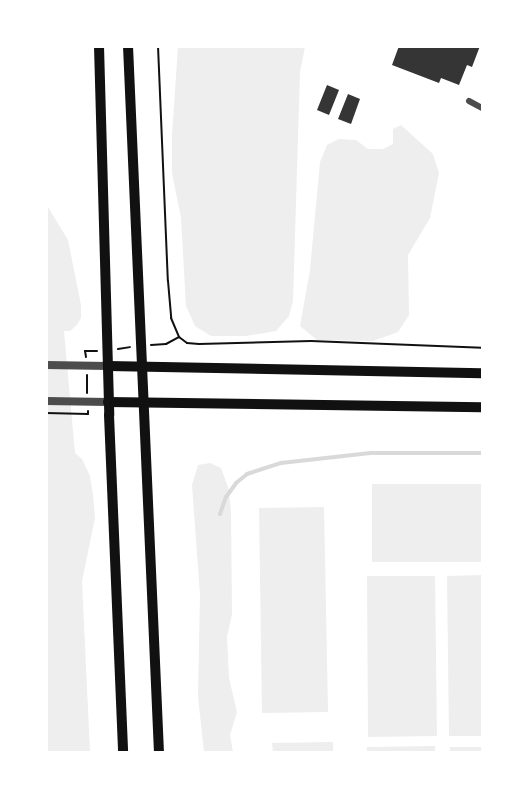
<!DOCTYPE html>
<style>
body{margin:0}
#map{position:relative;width:529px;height:799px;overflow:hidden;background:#fff;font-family:Overpass,sans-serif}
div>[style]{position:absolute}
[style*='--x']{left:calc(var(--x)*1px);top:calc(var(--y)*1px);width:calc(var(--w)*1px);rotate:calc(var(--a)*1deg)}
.green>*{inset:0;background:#eee}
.stream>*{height:4px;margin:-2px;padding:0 2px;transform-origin:2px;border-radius:2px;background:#d9d9d9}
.building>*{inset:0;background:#353535}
.path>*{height:2px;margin:-1px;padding:0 1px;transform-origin:1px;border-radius:1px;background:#111}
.minor>*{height:6px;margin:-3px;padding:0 3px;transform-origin:3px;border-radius:3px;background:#4c4c4c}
.tertiary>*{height:8px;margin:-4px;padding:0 4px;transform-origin:4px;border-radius:4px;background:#4c4c4c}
.primary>*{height:10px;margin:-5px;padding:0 5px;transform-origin:5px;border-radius:5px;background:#111}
span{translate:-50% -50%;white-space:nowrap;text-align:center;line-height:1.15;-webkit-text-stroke:6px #fff;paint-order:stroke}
.frame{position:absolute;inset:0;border:48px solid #fff;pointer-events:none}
</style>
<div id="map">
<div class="green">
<i style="clip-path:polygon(178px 47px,305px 47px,300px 72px,293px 301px,289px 316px,276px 331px,246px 336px,211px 336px,195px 326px,186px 306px,181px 218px,172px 173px,172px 134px)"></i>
<i style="clip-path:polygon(401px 125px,433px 154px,439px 173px,430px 218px,408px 255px,409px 315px,398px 332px,373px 341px,317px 340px,300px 326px,310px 270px,320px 162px,327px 145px,339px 139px,356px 140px,368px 149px,383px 149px,393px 144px,393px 129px)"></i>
<i style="clip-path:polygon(46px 197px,48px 207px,68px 240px,81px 305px,81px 318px,77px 325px,70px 331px,64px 331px,75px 453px,82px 459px,90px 476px,93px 495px,95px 518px,82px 581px,90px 752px,47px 752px)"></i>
<i style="clip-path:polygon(210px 463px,221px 468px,229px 490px,231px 513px,232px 614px,227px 637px,229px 678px,237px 712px,230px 735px,233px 752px,204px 752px,198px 697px,200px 595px,192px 485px,198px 465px)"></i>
<i style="clip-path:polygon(372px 484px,482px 484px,482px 562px,372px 562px)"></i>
<i style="clip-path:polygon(324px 507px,328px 712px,262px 713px,259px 508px)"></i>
<i style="clip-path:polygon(482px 575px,482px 736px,449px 736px,447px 576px)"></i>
<i style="clip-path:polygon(367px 576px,435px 576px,437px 736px,368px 737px)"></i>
<i style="clip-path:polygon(333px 742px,333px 752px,273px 752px,272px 743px)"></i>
<i style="clip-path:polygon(435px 746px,435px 752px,367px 752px,367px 747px)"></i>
<i style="clip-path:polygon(450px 747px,482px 747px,482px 752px,450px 752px)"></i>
</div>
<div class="stream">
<i style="--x:220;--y:514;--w:18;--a:-71"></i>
<i style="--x:226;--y:497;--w:17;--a:-54"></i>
<i style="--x:236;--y:483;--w:14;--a:-39"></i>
<i style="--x:247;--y:474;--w:36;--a:-18"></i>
<i style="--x:281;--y:463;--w:90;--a:-6.4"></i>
<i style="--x:370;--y:453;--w:112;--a:0"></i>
</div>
<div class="building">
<i style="clip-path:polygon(399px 46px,480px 46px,472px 67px,467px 65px,459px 85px,441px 78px,439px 83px,392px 65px)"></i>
<i style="clip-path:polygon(327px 85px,339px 90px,329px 115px,317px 110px)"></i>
<i style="clip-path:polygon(348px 94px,360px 99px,351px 124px,338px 119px)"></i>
</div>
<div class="path">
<i style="--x:158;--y:46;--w:235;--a:87.6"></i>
<i style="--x:168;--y:281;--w:37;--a:85"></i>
<i style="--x:171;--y:318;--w:21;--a:67"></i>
<i style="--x:151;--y:345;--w:15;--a:-4"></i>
<i style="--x:166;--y:344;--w:15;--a:-28"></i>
<i style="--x:179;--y:337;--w:10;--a:37"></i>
<i style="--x:187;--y:343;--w:12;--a:5"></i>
<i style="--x:199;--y:344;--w:112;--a:-1.5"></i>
<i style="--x:311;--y:341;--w:171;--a:2.3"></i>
<i style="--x:118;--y:349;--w:12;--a:-9"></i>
<i style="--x:86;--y:357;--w:6;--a:-99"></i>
<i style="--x:85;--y:351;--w:12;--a:0"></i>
<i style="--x:87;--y:375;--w:18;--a:90"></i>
<i style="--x:46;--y:413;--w:42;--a:1.4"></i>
<i style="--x:88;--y:414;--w:3;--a:-90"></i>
</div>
<div class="minor">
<i style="--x:469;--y:101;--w:15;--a:28"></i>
</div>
<div class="tertiary">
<i style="--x:46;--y:365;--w:62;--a:0.9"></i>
<i style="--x:46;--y:401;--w:62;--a:0.9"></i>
</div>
<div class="primary">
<i style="--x:99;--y:46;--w:369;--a:88.4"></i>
<i style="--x:109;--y:415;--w:337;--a:87.6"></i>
<i style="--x:128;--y:46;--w:707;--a:87.49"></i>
<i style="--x:108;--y:366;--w:374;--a:1.1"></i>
<i style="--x:108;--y:402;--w:374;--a:0.8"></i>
</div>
<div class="frame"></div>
</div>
